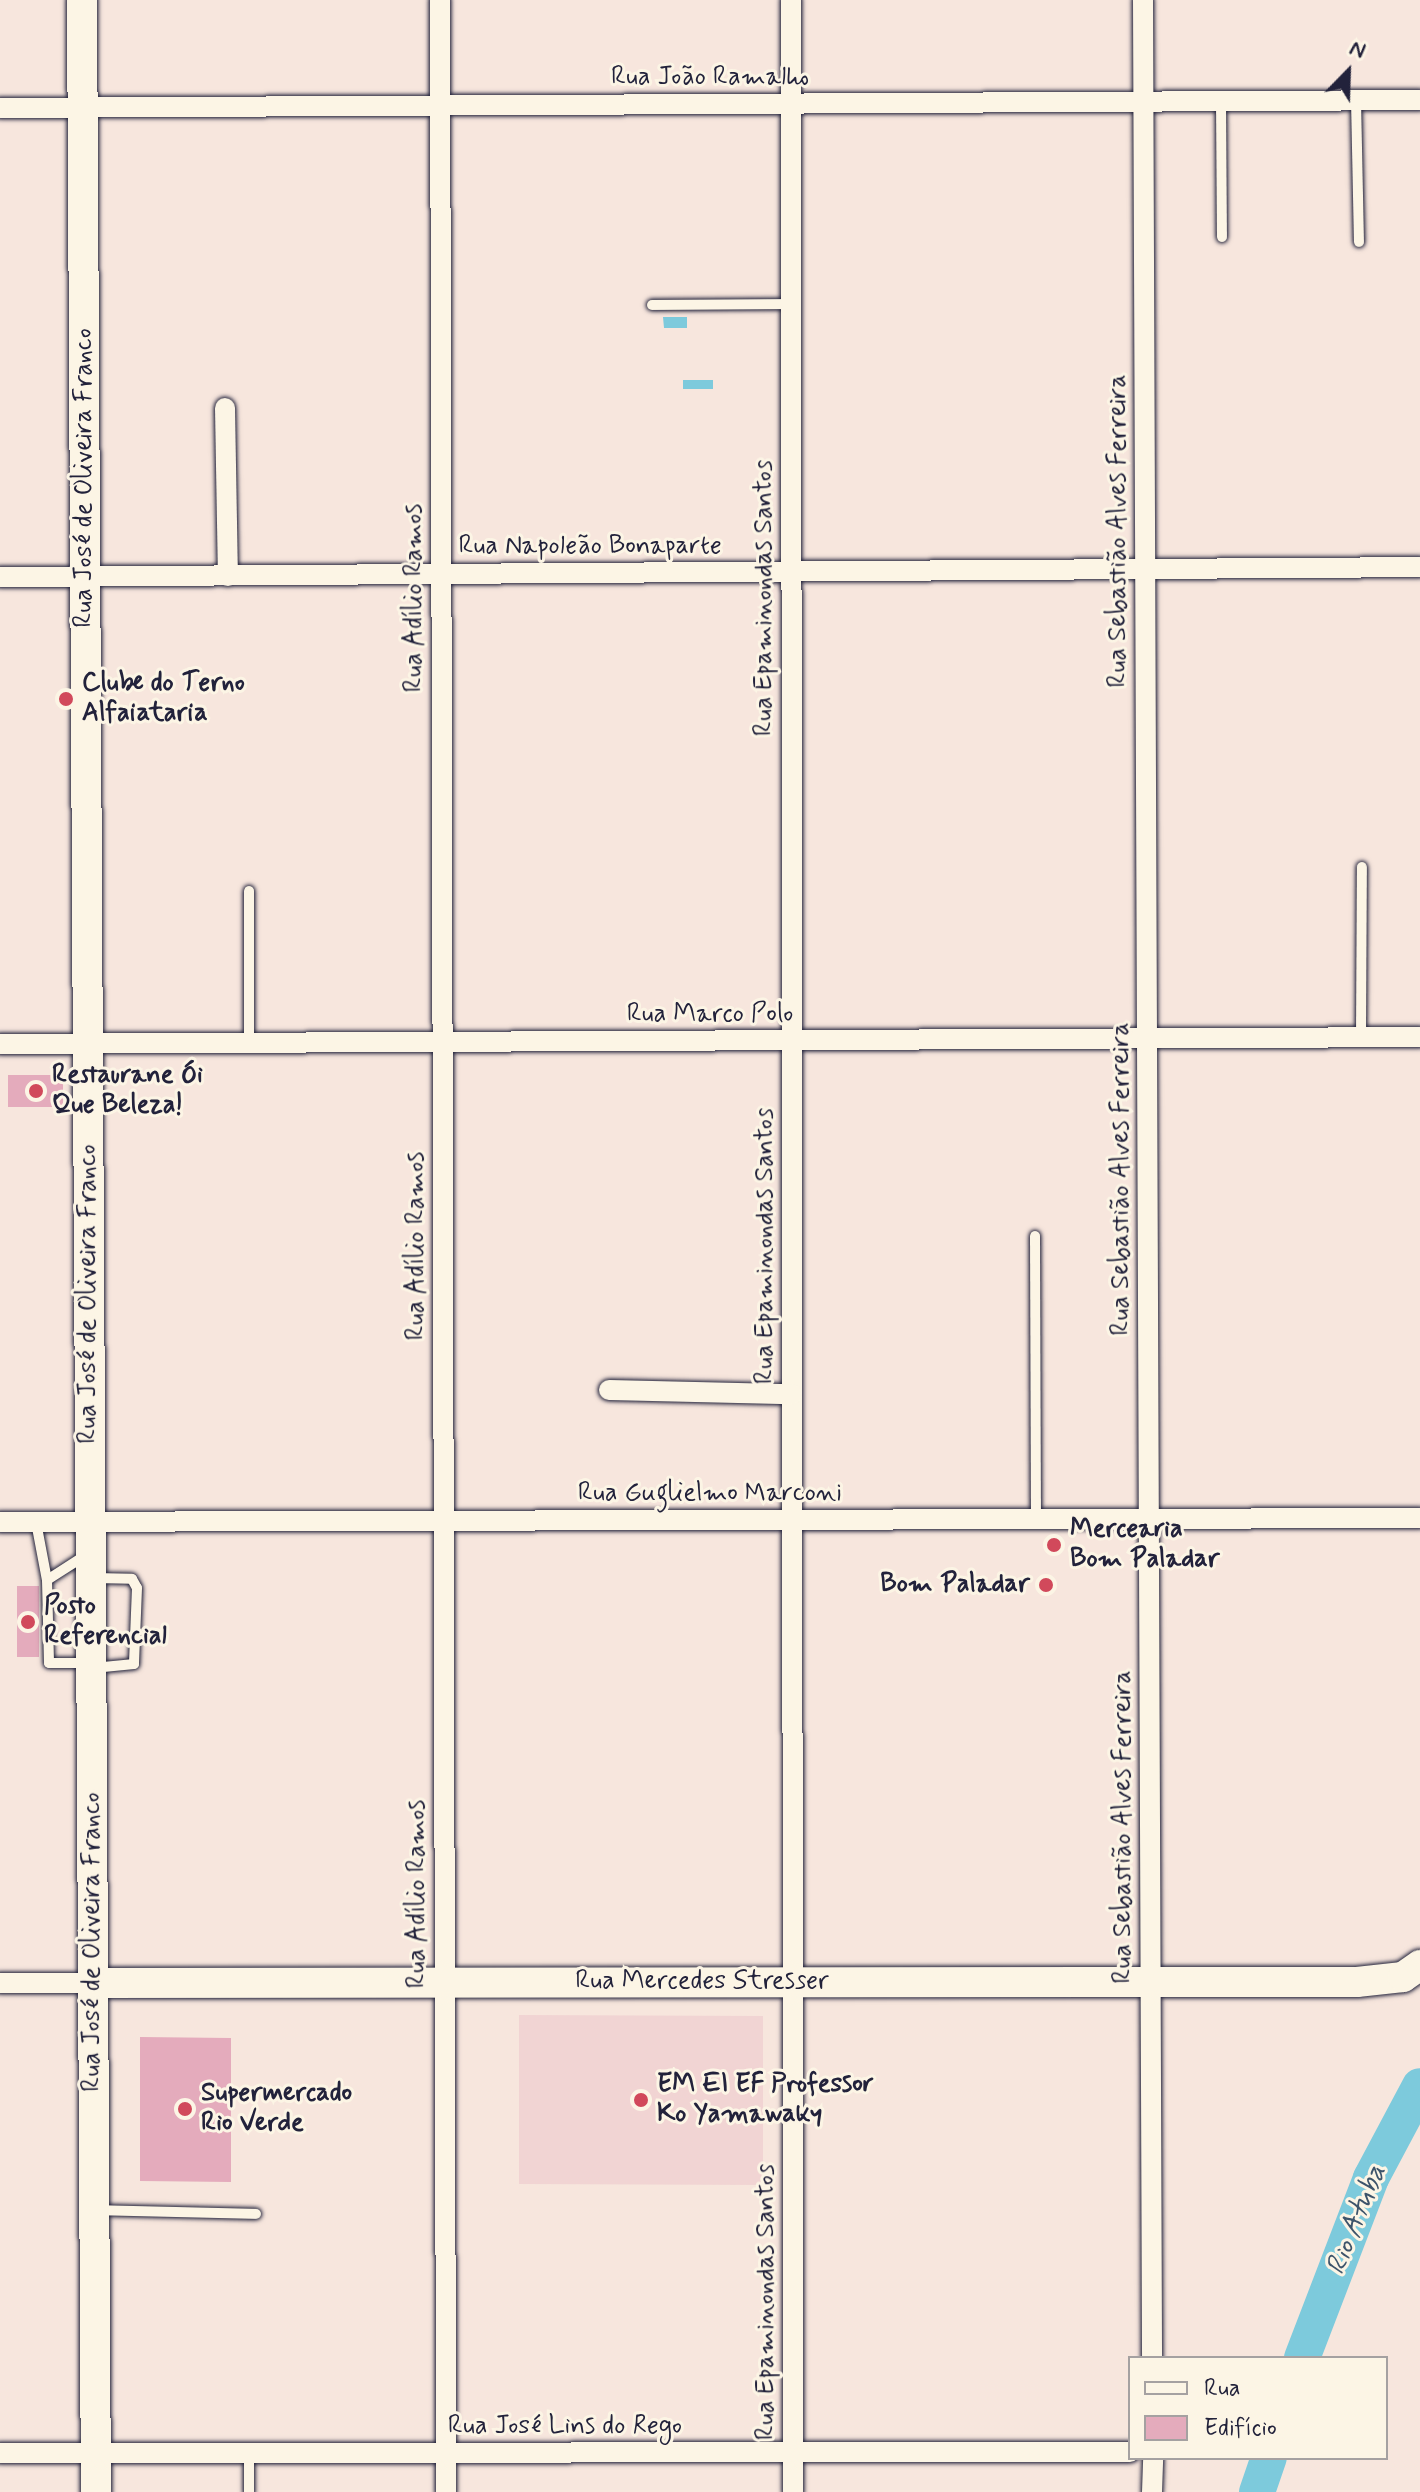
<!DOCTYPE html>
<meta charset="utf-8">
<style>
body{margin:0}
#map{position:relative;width:1420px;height:2492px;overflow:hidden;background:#f7e6dd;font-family:Mynerve,sans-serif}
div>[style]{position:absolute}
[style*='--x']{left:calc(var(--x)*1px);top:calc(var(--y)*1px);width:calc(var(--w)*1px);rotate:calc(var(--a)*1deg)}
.built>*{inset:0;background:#f1d4d3}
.water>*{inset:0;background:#7dcadc}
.river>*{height:36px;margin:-18px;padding:0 18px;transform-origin:18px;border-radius:18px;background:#7dcadc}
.building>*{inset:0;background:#e4abbc}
.roads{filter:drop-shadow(0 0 2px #22223b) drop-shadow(0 0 2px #22223b)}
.lane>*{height:10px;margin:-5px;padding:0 5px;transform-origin:5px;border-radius:5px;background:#fcf5e5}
.street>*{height:20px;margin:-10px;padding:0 10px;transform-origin:10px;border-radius:10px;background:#fcf5e5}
.secondary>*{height:30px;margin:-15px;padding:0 15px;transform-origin:15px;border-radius:15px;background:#fcf5e5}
.dots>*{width:22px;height:22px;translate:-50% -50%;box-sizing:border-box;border:4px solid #fcf5e5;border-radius:50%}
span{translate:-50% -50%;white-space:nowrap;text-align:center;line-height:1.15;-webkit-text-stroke:6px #fcf5e5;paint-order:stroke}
.street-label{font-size:26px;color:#22223b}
.poi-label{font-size:26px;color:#22223b;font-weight:700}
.left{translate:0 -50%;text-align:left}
.right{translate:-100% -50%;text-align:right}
.water-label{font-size:28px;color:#3d546b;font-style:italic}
.legend{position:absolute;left:1128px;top:2356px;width:260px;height:104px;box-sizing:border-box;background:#fcf5e5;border:2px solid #a5a1a1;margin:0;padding:10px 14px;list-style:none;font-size:24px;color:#22223b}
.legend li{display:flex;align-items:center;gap:16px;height:40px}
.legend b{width:40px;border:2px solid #a5a1a1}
.north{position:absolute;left:1308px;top:32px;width:80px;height:80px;-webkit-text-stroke:6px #fcf5e5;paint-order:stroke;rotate:23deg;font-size:22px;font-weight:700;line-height:32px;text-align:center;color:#22223b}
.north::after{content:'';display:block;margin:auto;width:28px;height:36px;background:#22223b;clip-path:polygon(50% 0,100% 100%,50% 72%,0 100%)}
</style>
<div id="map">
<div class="built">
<i style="clip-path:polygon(519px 2015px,763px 2016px,763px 2185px,519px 2184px)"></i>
</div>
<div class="water">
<i style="clip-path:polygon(663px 317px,687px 317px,687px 328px,664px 328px)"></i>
<i style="clip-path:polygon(683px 380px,713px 380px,713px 389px,683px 389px)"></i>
</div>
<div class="river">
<i style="--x:1302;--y:2358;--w:193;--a:-69"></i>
<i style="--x:1371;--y:2178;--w:104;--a:-62"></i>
<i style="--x:1257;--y:2492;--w:36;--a:-71"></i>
</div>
<div class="building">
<i style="clip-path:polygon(8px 1075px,63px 1075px,63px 1107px,8px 1107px)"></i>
<i style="clip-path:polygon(17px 1586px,39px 1586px,39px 1657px,17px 1657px)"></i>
<i style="clip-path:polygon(140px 2037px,231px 2038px,231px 2182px,140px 2181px)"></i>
</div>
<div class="roads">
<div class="lane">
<i style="--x:1356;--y:100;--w:142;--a:88.8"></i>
<i style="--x:1221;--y:101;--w:136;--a:89.6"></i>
<i style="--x:652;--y:305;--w:139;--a:-0.4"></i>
<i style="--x:249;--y:891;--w:152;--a:90"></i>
<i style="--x:1361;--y:1037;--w:170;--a:-89.7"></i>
<i style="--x:1035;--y:1236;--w:283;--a:89.8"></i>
<i style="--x:36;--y:1522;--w:59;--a:79.3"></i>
<i style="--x:86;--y:1555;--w:46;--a:147.3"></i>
<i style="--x:47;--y:1580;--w:83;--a:88.6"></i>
<i style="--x:49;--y:1663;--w:38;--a:0"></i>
<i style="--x:93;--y:1578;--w:39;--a:1"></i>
<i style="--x:132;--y:1579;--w:10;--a:61"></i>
<i style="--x:137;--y:1588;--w:76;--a:92.3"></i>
<i style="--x:134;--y:1664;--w:41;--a:174.4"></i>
<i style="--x:96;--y:2210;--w:160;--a:1.4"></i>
<i style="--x:249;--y:2453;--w:39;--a:90"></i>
</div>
<div class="street">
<i style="--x:440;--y:0;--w:2492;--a:89.86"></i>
<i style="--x:791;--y:0;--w:2492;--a:89.95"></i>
<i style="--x:1143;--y:0;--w:2358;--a:89.78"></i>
<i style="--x:0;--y:108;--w:1420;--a:-0.32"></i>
<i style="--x:225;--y:408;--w:168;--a:89"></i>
<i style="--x:0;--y:577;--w:1420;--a:-0.4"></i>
<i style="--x:0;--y:1044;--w:1420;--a:-0.28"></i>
<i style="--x:609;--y:1390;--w:183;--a:1.3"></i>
<i style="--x:0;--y:1522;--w:1420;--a:-0.16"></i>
<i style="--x:0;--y:1983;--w:93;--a:0"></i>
<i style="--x:0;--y:2453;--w:1130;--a:-0.05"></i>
<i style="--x:1152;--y:2492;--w:34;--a:-88"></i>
</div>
<div class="secondary">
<i style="--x:82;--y:0;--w:2492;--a:89.68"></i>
<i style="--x:93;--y:1983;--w:1264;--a:-0.05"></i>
<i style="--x:1357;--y:1982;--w:46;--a:-6.2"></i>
<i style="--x:1403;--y:1977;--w:21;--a:-35"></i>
</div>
</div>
<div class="dots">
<i style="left:66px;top:699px;background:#d1495b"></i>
<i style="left:36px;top:1091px;background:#d1495b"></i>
<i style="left:1054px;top:1545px;background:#d1495b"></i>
<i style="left:1046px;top:1585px;background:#d1495b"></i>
<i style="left:28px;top:1622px;background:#d1495b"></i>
<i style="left:641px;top:2100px;background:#d1495b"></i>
<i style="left:185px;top:2109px;background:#d1495b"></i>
</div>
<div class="street-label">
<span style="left:710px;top:78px">Rua João Ramalho</span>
<span style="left:85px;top:478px;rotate:-90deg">Rua José de Oliveira Franco</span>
<span style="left:1119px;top:531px;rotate:-90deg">Rua Sebastião Alves Ferreira</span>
<span style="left:590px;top:547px">Rua Napoleão Bonaparte</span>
<span style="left:415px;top:598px;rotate:-90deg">Rua Adílio Ramos</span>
<span style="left:765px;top:598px;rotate:-90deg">Rua Epaminondas Santos</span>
<span style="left:710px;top:1015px">Rua Marco Polo</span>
<span style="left:1122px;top:1179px;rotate:-90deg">Rua Sebastião Alves Ferreira</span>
<span style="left:417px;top:1246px;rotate:-90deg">Rua Adílio Ramos</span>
<span style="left:766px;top:1246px;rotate:-90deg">Rua Epaminondas Santos</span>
<span style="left:89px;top:1294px;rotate:-90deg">Rua José de Oliveira Franco</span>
<span style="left:710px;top:1494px">Rua Guglielmo Marconi</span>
<span style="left:1124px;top:1827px;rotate:-90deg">Rua Sebastião Alves Ferreira</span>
<span style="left:418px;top:1894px;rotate:-90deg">Rua Adílio Ramos</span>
<span style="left:93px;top:1942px;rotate:-90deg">Rua José de Oliveira Franco</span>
<span style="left:702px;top:1982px">Rua Mercedes Stresser</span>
<span style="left:767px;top:2302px;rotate:-90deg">Rua Epaminondas Santos</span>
<span style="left:565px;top:2427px">Rua José Lins do Rego</span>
</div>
<div class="poi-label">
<span class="left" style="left:82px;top:699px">Clube do Terno<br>Alfaiataria</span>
<span class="left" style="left:52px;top:1091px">Restaurane Ói<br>Que Beleza!</span>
<span class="left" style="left:1070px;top:1545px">Mercearia<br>Bom Paladar</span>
<span class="right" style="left:1030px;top:1585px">Bom Paladar</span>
<span class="left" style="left:44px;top:1622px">Posto<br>Referencial</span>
<span class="left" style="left:657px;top:2100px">EM EI EF Professor<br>Ko Yamawaky</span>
<span class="left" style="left:201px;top:2109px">Supermercado<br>Rio Verde</span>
</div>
<div class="water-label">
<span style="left:1357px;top:2220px;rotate:-68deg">Rio Atuba</span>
</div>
<ul class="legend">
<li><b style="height:10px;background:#fcf5e5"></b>Rua</li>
<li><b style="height:22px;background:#e4abbc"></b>Edifício</li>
</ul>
<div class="north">N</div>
</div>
